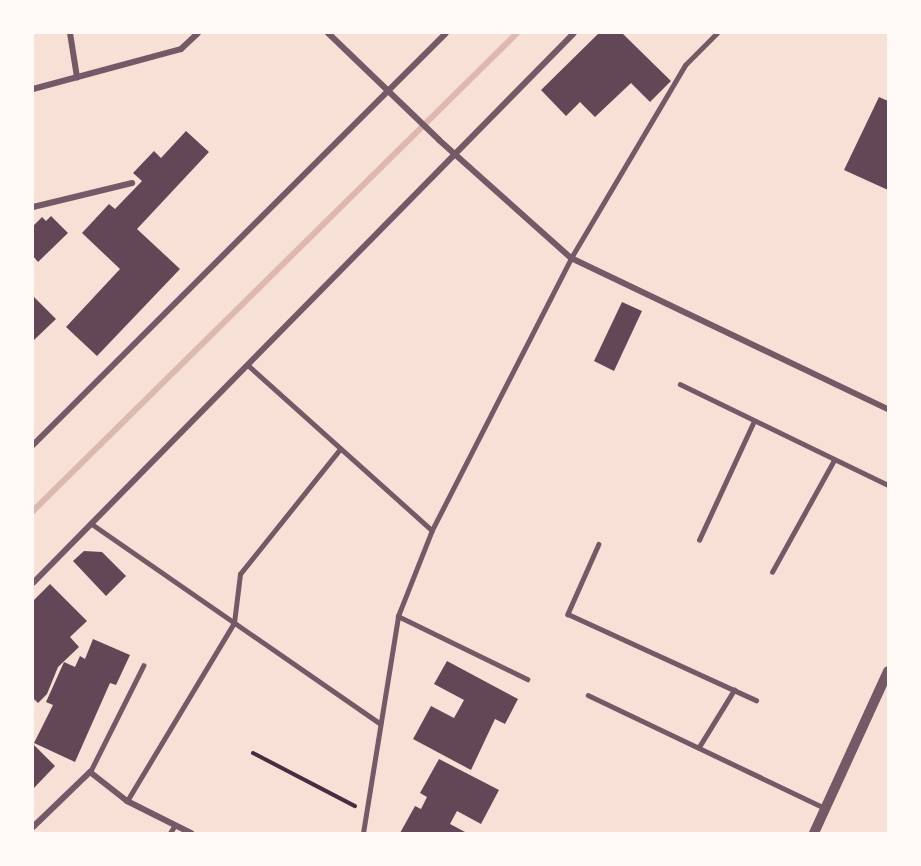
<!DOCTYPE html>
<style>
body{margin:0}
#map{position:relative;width:921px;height:866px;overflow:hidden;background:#f7e1d7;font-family:Barlow,sans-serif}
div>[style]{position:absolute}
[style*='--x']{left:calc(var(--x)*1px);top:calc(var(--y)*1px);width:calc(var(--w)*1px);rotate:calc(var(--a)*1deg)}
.stream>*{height:6px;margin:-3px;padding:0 3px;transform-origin:3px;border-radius:3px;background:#dcb8b0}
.building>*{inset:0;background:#644757}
.path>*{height:4px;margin:-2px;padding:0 2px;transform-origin:2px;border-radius:2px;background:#4a2c40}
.service>*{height:4.5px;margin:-2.25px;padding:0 2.25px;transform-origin:2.25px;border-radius:2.25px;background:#755966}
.minor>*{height:6px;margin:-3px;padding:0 3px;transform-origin:3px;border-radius:3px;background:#755966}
.tertiary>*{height:10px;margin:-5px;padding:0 5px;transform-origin:5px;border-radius:5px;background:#755966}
span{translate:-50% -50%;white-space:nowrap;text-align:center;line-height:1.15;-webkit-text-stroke:5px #fffaf5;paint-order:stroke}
.frame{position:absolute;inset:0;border:34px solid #fffaf5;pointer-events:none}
</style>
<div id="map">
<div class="stream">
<i style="--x:33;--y:511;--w:680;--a:-44.64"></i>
</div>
<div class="building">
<i style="clip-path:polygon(599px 33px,622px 33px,671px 81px,650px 102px,631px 83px,595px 117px,580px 102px,566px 116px,541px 90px)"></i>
<i style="clip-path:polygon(879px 97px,888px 101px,888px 190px,844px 170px)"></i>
<i style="clip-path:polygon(186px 131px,209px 152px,137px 229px,180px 269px,97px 356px,66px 327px,120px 269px,82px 233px,109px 204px,115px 209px,142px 181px,133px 173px,154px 151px,161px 158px)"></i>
<i style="clip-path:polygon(51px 216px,68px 233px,38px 262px,33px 256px,33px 226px,42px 217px,46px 221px)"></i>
<i style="clip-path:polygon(33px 296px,56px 319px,33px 341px)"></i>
<i style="clip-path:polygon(622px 302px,642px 311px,614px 371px,594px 361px)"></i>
<i style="clip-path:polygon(84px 551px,102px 552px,126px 576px,106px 596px,73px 561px)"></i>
<i style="clip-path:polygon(50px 584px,87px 621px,70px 637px,79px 647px,58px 667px,47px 694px,38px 703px,33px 698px,33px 601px)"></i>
<i style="clip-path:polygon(93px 639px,130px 655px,116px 685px,110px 683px,75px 762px,34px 743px,53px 705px,46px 702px,64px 662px,75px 667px,80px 656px,85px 659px)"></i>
<i style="clip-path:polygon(447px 661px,518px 699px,505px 724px,495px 719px,471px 770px,413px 739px,431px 706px,454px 718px,464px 700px,434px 684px)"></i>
<i style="clip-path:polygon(33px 744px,55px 766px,33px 789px)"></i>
<i style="clip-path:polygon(439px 759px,499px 790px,481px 824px,457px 811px,450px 824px,467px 833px,400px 833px,415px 806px,421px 809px,427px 797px,420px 793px)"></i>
</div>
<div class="path">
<i style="--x:253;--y:753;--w:115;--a:27.5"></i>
</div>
<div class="service">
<i style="--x:249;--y:366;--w:246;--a:41.9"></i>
<i style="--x:680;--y:384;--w:231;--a:25.9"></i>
<i style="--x:92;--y:524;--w:349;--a:34.7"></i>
<i style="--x:699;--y:540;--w:131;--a:-65.2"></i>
<i style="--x:599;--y:544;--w:77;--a:113.9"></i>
<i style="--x:568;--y:614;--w:207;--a:24.6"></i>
<i style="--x:772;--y:572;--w:128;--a:-61"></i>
<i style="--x:398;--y:616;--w:144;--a:26"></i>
<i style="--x:588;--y:695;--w:263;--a:25.5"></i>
<i style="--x:699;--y:747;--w:67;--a:-58.4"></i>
<i style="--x:90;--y:772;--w:119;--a:-63.4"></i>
<i style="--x:127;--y:801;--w:208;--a:-59"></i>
<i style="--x:234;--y:623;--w:49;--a:-83"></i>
<i style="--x:240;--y:574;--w:160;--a:-51.3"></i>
<i style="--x:170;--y:833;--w:9;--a:-58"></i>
<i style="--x:363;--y:833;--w:220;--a:-80.8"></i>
<i style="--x:398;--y:616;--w:92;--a:-68.4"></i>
<i style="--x:432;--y:530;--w:305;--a:-62.9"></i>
<i style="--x:571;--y:258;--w:224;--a:-59.4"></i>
<i style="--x:685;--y:65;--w:45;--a:-45"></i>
</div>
<div class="minor">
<i style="--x:70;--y:33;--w:45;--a:81"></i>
<i style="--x:328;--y:33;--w:154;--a:43.9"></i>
<i style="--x:439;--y:140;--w:177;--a:41.8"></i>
<i style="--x:571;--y:258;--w:351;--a:25.5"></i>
<i style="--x:33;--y:89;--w:153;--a:-15.1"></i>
<i style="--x:181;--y:49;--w:23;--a:-43"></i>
<i style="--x:33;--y:207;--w:102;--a:-13.6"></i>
<i style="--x:33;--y:445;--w:583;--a:-44.93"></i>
<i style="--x:33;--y:583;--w:771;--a:-45.47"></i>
<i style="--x:33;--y:827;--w:79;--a:-44"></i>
<i style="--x:90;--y:772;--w:47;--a:38.1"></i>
<i style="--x:127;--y:801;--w:72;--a:26.6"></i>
</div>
<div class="tertiary">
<i style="--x:814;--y:833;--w:178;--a:-65.4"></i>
</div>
<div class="frame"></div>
</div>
